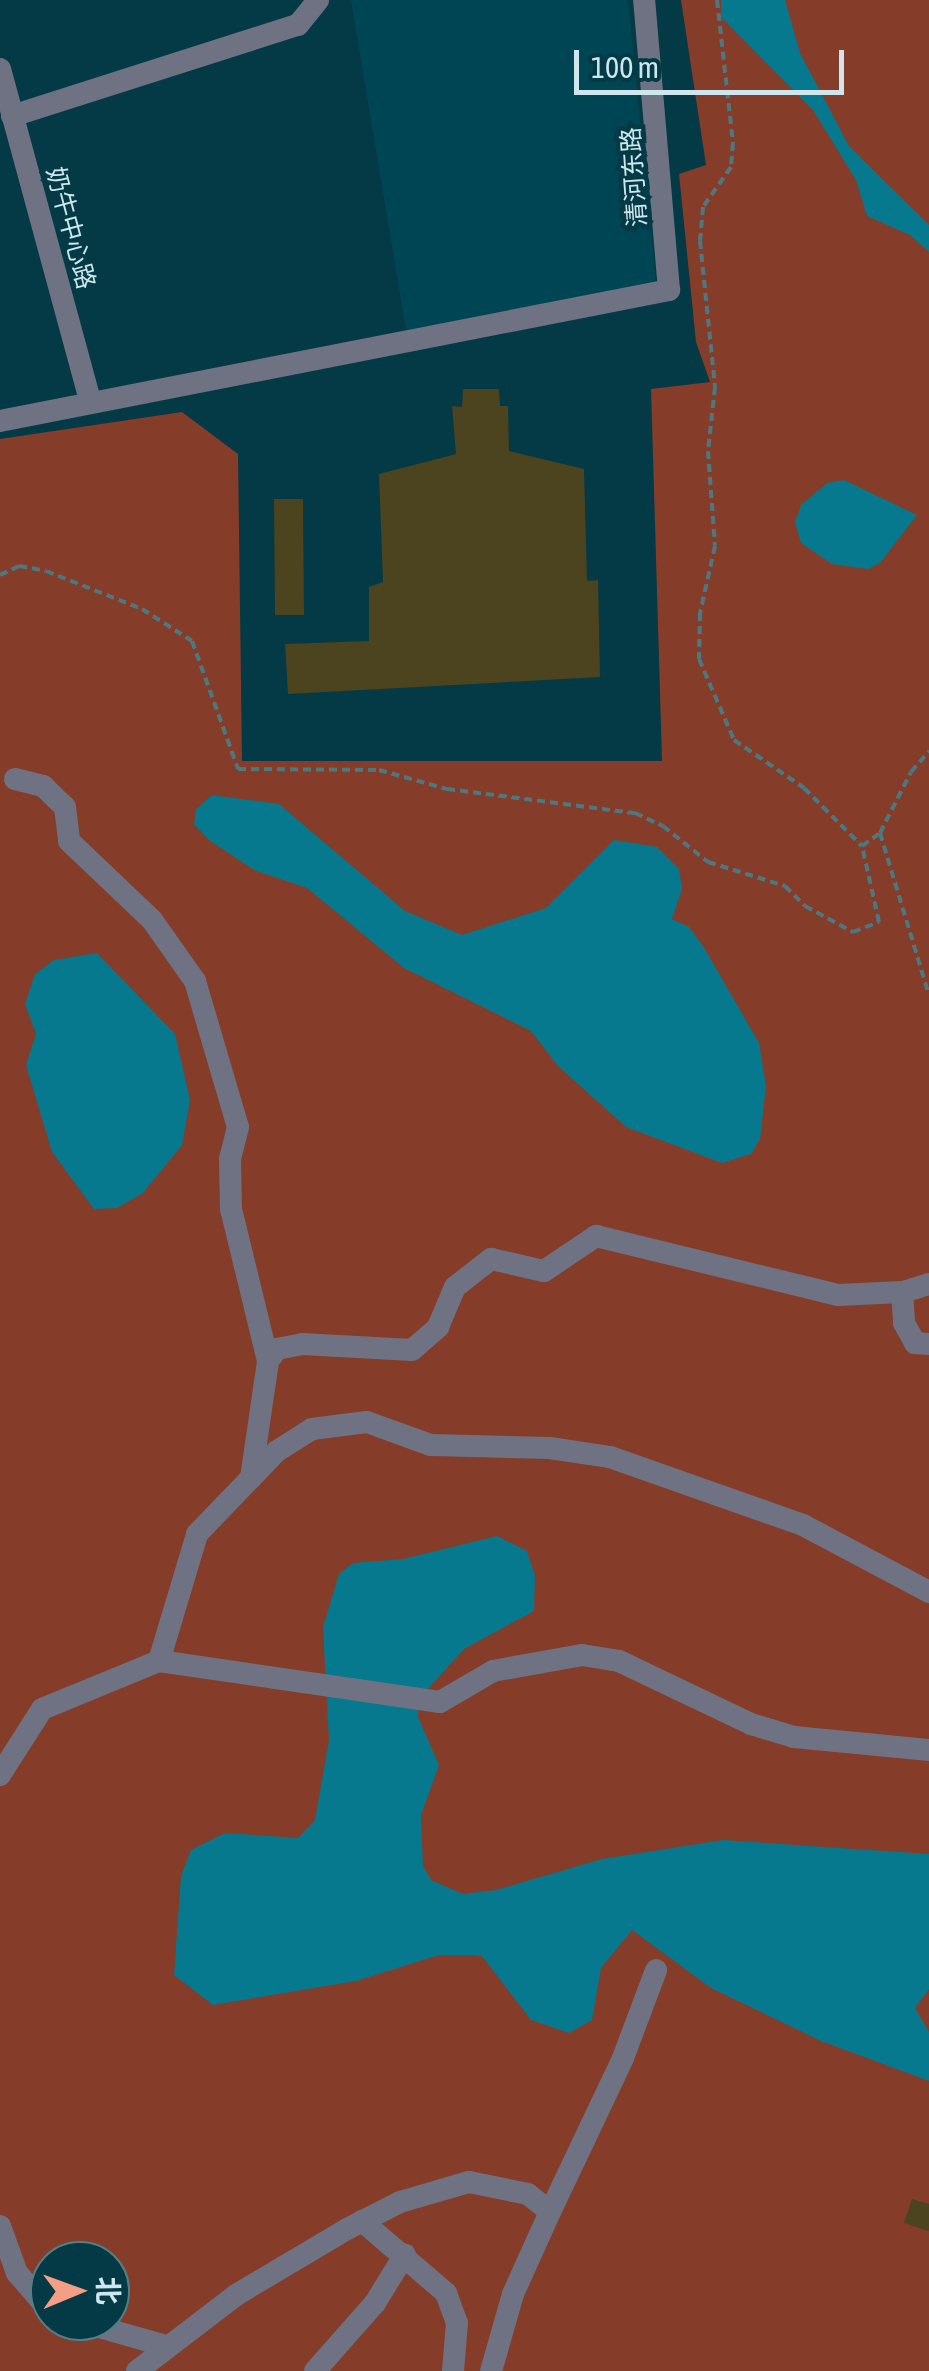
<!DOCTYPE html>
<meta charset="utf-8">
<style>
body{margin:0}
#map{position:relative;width:929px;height:2371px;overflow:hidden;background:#033a45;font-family:"Asap Condensed","Noto Sans SC",sans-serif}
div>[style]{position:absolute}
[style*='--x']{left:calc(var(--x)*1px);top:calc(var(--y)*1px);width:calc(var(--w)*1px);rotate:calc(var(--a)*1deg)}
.built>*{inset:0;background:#004553}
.green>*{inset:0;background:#853c28}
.water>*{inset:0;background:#06798e}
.building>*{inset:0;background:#4c431f}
.path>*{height:4px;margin-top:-2px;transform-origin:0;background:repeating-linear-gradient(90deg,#4c7881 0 8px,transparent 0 13px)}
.minor>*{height:22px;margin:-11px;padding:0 11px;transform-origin:11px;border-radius:11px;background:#6f7282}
span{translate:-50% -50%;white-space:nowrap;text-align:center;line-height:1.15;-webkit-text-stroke:9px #033a45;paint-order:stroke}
.street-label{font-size:25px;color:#cee7ee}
.north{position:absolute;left:30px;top:2241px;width:100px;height:100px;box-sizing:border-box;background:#033a45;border:2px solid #547f89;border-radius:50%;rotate:89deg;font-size:28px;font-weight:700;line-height:40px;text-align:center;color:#cee7ee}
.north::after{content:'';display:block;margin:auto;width:35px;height:45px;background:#f49e87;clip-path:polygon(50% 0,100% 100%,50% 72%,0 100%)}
.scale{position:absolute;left:574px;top:50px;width:270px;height:45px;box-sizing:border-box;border:5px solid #cee7ee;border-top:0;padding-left:12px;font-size:30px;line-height:35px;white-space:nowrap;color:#cee7ee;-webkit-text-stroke:8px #033a45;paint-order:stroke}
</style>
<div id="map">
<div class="built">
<i style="clip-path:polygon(351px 0,628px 0,656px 283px,406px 330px)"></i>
</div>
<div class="green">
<i style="clip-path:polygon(evenodd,681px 0,929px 0,929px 2371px,0 2371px,0 439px,182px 412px,238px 454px,242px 761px,662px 761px,651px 389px,710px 382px,696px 342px,679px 174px,706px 165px,681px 0,50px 2261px,110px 2261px,110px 2321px,50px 2321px,50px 2261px)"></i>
</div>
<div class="water">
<i style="clip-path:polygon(721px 0,785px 0,800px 53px,849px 146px,929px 225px,929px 252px,910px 235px,867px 216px,856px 180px,813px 110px,721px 17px)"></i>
<i style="clip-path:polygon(844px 480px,917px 515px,880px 563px,868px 569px,832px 564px,801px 543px,795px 522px,801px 505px,827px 483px)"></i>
<i style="clip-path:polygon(212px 795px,279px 804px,405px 911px,462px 935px,546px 908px,614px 840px,657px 847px,679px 869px,682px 889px,672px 919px,689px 927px,703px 946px,759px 1043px,766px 1086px,760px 1139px,751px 1154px,722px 1163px,626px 1127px,558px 1066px,531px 1031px,404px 968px,307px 888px,254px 870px,209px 840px,194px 824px,196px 809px)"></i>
<i style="clip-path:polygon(97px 953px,175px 1034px,190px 1100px,182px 1145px,143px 1193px,117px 1208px,94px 1209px,52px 1152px,26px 1065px,36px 1034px,25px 1004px,35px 974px,54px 960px)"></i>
<i style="clip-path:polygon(497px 1536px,527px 1551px,535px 1576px,534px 1611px,464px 1649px,419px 1699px,418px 1717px,439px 1765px,421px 1815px,423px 1866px,431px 1880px,463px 1894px,496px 1890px,602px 1859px,723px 1840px,929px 1854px,929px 1989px,915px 2008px,929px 2032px,929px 2081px,821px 2041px,711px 1988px,632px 1930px,601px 1968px,592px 2020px,569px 2033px,531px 2020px,482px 1956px,473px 1955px,439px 1955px,356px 1981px,213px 2005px,174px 1975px,181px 1876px,191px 1850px,225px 1833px,298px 1838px,315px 1820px,329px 1740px,323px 1627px,339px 1574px,353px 1563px,403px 1559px)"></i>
</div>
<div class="building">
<i style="clip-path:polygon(463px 389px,499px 389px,500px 406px,508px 406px,509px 451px,584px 469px,587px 581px,598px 580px,600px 677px,288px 694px,285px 644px,369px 641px,369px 587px,383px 582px,379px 474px,456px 454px,452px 406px,462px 407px)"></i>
<i style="clip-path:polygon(274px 499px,303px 499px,304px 615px,275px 615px)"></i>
<i style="clip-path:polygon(912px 2199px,929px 2204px,929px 2231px,904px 2223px)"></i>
</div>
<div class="path">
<i style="--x:717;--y:0;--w:144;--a:83.6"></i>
<i style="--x:733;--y:143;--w:24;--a:95"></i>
<i style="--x:731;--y:167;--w:49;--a:125"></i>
<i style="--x:703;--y:207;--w:34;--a:95"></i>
<i style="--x:700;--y:241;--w:147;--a:84.1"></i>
<i style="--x:715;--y:387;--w:64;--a:96.2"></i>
<i style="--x:708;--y:451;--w:95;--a:85.8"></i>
<i style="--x:715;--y:546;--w:69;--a:102.6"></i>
<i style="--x:700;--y:613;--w:46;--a:91.2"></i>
<i style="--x:699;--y:659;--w:88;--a:66.6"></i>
<i style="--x:734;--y:740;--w:85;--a:34.4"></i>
<i style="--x:804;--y:788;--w:82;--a:45"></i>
<i style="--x:0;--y:575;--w:21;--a:-25"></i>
<i style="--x:19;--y:566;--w:27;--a:10"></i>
<i style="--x:46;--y:571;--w:103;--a:21.6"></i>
<i style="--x:142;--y:609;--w:59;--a:32.6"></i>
<i style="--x:192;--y:641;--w:136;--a:70.2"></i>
<i style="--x:238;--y:769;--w:141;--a:0.4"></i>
<i style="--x:379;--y:770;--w:71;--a:15.6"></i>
<i style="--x:447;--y:789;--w:190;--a:7.3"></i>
<i style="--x:635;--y:813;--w:31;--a:25"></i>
<i style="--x:663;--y:826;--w:58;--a:38.7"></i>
<i style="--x:708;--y:862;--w:81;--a:17.3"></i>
<i style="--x:785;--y:886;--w:28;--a:45"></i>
<i style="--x:805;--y:906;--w:55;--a:28.4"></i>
<i style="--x:853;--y:932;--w:28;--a:-21"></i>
<i style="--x:879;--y:922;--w:78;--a:-102.6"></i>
<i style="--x:862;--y:846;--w:22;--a:-36"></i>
<i style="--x:880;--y:833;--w:169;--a:73.2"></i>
<i style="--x:880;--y:833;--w:68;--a:-63.1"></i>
<i style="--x:911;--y:772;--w:28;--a:-49"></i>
</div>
<div class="minor">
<i style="--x:0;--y:69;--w:344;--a:74.8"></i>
<i style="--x:12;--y:116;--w:300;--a:-17.7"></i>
<i style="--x:298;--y:25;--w:32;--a:-51"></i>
<i style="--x:0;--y:421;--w:682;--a:-11.08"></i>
<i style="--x:669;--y:290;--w:291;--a:-94.9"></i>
<i style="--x:15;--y:779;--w:29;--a:14"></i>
<i style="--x:43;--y:786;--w:30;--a:44"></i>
<i style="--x:65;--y:807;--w:34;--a:83"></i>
<i style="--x:69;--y:841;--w:115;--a:43.6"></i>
<i style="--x:152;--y:920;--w:75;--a:54.8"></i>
<i style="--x:195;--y:981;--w:152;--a:73.6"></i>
<i style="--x:238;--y:1127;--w:33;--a:104"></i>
<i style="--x:230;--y:1159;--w:50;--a:88.9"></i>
<i style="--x:231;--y:1209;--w:156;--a:76.3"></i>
<i style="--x:929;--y:1284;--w:28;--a:163"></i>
<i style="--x:902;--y:1292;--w:31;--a:86"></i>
<i style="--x:904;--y:1323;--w:23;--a:61"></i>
<i style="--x:915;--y:1343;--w:14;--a:4"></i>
<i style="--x:251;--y:1478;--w:118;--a:-81.7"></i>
<i style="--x:268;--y:1361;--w:15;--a:-53"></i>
<i style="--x:277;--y:1349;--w:25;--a:-11"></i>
<i style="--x:302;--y:1344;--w:110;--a:3.1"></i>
<i style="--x:412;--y:1350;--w:35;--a:-41"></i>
<i style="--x:438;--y:1327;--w:43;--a:-67"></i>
<i style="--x:455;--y:1287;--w:46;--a:-37.9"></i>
<i style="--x:491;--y:1259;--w:54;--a:12.8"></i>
<i style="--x:544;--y:1271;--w:63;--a:-33.9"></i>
<i style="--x:596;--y:1236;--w:249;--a:13.7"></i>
<i style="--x:838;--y:1295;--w:64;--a:-2.7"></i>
<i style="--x:159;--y:1661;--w:133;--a:-73.3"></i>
<i style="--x:197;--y:1534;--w:115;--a:-46.1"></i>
<i style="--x:277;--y:1451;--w:41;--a:-32.2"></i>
<i style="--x:312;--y:1429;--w:55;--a:-7.3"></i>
<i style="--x:367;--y:1422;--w:68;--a:19.8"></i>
<i style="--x:431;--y:1445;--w:119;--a:1.4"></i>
<i style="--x:550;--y:1448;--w:61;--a:8.5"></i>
<i style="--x:610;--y:1457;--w:205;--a:19.4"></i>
<i style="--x:803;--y:1525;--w:143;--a:28"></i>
<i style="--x:0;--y:1775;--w:78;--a:-57.5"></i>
<i style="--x:42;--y:1709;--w:126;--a:-22.3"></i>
<i style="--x:159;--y:1661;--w:284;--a:8.3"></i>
<i style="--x:440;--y:1702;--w:61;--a:-30.3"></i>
<i style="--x:493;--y:1671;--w:90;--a:-10.2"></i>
<i style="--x:582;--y:1655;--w:37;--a:9"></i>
<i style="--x:619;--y:1661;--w:146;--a:25.5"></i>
<i style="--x:751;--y:1724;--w:45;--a:16.8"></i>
<i style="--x:794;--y:1737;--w:136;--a:5.5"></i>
<i style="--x:550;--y:2212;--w:170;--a:-64.6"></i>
<i style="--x:623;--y:2058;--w:94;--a:-69.4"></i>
<i style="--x:362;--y:2221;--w:111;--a:40.6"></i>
<i style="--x:446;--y:2293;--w:32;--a:70"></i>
<i style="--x:457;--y:2323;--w:48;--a:94.8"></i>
<i style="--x:0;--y:2226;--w:50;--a:70.1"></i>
<i style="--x:17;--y:2273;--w:50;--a:49"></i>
<i style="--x:78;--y:2321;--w:91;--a:15.9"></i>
<i style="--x:137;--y:2371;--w:125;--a:-37.5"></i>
<i style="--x:236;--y:2295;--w:129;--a:-30.7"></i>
<i style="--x:347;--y:2229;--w:59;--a:-27"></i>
<i style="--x:400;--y:2202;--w:72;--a:-16.2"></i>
<i style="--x:469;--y:2182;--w:60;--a:11.5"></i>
<i style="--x:528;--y:2194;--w:28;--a:39"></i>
<i style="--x:550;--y:2212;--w:90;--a:114.3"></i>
<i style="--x:513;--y:2294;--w:80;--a:105.9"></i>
<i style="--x:315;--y:2371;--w:91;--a:-48.6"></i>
<i style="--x:375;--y:2303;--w:57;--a:-58.5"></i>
</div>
<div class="street-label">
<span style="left:634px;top:177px;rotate:-94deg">清河东路</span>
<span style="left:71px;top:228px;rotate:75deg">奶牛中心路</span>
</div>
<div class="north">北</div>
<div class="scale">100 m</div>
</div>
